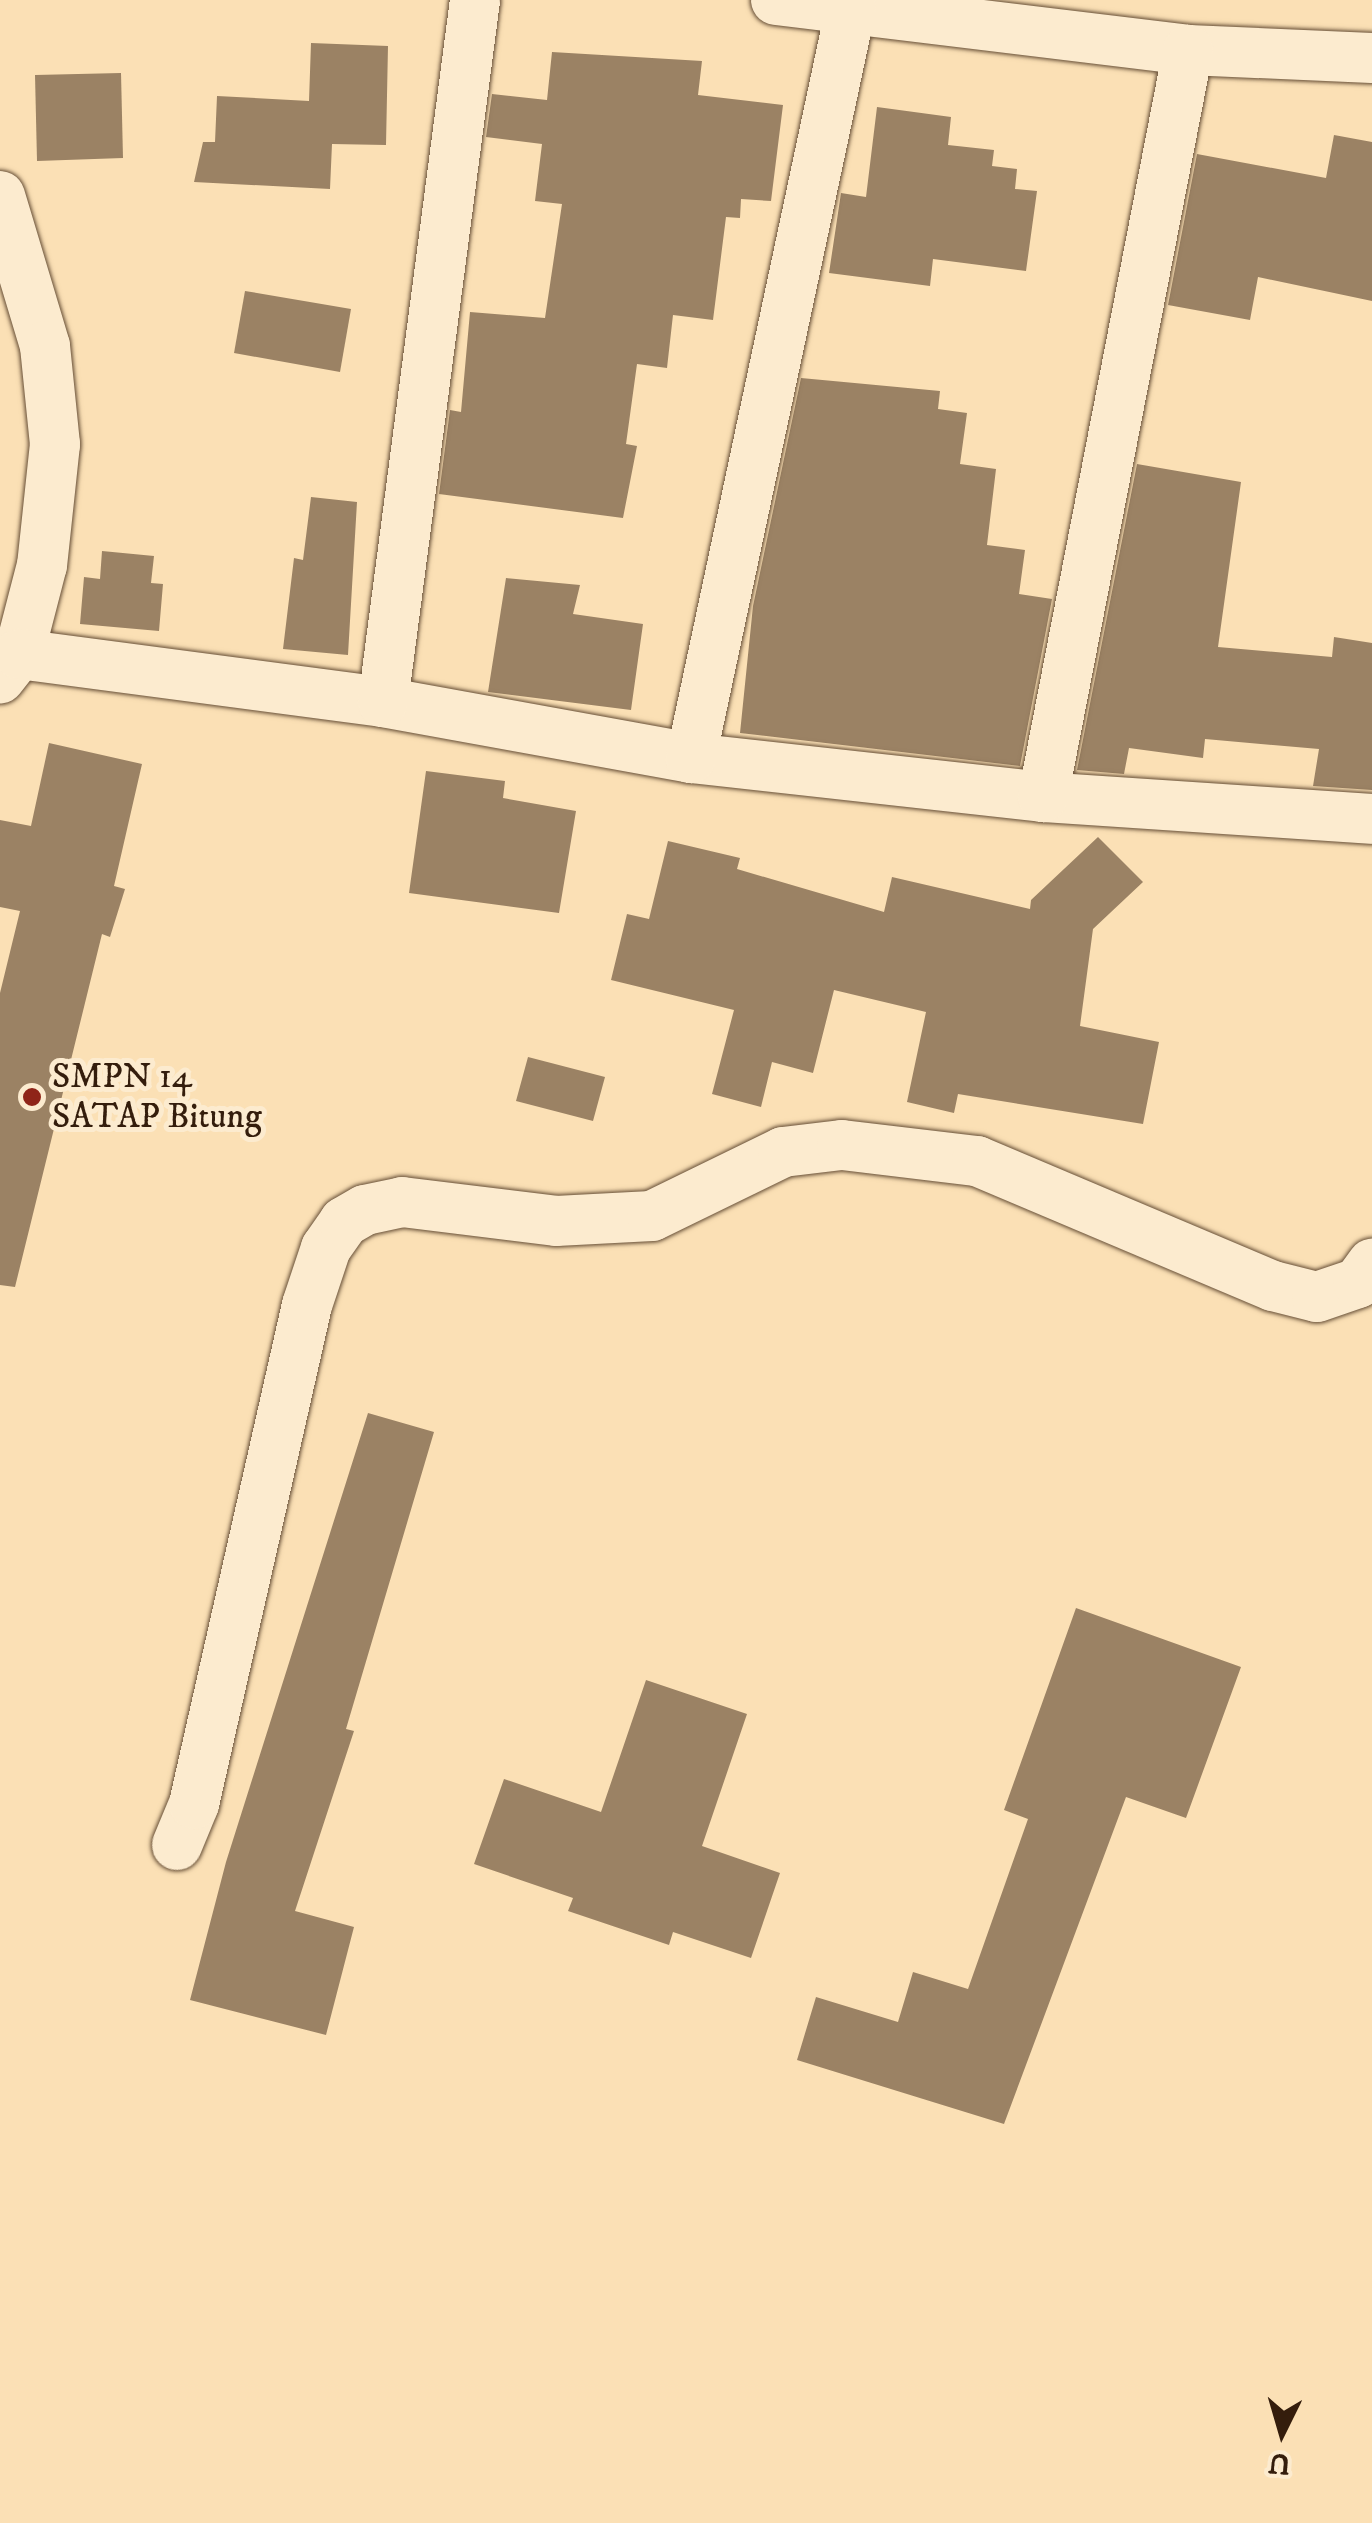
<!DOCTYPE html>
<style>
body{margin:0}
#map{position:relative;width:1372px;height:2523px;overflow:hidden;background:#fbe0b5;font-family:"IM FELL DW Pica",serif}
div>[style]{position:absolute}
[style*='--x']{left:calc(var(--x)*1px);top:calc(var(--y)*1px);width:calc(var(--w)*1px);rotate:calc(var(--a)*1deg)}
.building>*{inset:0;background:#9b8264}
.roads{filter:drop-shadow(0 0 2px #664e36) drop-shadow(0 0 2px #664e36)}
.street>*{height:50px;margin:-25px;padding:0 25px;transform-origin:25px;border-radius:25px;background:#fcebcf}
.dots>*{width:28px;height:28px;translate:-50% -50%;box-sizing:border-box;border:5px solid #fcebcf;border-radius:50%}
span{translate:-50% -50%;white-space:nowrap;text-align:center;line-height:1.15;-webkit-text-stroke:10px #fcebcf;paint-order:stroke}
.poi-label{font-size:35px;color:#341d0c}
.left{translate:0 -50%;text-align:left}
.north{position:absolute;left:1232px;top:2383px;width:100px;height:100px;-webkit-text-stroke:8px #fcebcf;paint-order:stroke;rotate:185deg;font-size:28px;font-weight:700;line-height:40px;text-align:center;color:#341d0c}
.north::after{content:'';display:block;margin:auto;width:35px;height:45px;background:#341d0c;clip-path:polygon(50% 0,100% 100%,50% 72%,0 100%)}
</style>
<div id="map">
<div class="building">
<i style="clip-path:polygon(311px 43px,388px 46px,386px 145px,332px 144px,330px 189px,194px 182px,203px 142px,215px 142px,217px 96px,309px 101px)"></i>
<i style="clip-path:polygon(552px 52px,702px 61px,698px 95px,783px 105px,771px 201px,741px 199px,740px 218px,726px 217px,713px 320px,673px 315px,667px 368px,637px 364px,626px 444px,637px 446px,623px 518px,439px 494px,450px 410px,461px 412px,470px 312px,545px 318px,562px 204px,535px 201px,542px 144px,486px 137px,492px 94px,547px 100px)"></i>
<i style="clip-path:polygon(121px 73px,123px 158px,37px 161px,35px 75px)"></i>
<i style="clip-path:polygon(877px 107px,951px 117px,948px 145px,994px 150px,992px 166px,1017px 169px,1015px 189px,1037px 191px,1026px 271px,933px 259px,930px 286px,829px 273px,841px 193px,866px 197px)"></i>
<i style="clip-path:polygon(1334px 135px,1372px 142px,1372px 301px,1258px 277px,1250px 320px,1168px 305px,1197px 154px,1326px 178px)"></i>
<i style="clip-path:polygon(245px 291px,351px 309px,340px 372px,234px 353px)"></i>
<i style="clip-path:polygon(801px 378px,940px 391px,938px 409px,967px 413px,960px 464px,996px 469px,987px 545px,1025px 550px,1019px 594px,1052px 599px,1020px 766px,740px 733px,753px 606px)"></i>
<i style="clip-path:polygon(1137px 464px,1241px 482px,1218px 647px,1332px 657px,1334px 637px,1372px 643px,1372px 790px,1313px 786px,1319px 749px,1205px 739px,1203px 758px,1129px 748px,1124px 774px,1077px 770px)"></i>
<i style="clip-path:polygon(311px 497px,357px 502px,348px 655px,283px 649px,294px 558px,303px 560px)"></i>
<i style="clip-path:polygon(102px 551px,154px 556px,151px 583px,163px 584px,159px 631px,80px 624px,84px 577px,100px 579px)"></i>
<i style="clip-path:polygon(506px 578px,580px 585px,573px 614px,643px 624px,631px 710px,488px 692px)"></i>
<i style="clip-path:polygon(49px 743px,142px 764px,114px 886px,125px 889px,110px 937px,102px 934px,15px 1287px,0 1285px,0 993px,20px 911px,0 907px,0 820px,31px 826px)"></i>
<i style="clip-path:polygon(426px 771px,505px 781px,503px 798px,576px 811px,559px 913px,409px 893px)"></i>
<i style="clip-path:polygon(1098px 837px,1143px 882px,1093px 929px,1080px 1026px,1159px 1042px,1143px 1124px,958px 1094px,954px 1113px,907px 1102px,926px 1012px,834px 990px,813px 1073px,772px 1062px,761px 1107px,712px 1094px,734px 1010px,611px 980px,627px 914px,649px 919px,668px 841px,740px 858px,737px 869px,884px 912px,892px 877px,1030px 909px,1031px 900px)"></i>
<i style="clip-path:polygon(528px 1057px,605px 1077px,593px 1121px,516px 1101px)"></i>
<i style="clip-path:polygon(368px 1413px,434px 1432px,346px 1729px,354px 1731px,295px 1911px,354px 1927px,326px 2035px,190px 2000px,226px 1862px)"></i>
<i style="clip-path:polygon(1076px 1608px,1241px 1667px,1186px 1818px,1126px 1797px,1004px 2124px,797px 2060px,816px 1997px,898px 2022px,913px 1972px,968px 1989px,1028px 1819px,1004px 1810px)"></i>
<i style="clip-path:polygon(646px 1680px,747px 1714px,702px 1846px,780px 1873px,751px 1958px,673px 1932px,669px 1945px,568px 1911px,573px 1898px,474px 1864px,504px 1779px,601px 1812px)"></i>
</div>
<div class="roads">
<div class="street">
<i style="--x:776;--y:0;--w:415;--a:6.9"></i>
<i style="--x:1188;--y:50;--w:184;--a:2.5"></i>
<i style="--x:0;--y:196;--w:157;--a:73.3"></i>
<i style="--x:45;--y:346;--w:99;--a:84.2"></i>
<i style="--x:55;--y:444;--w:122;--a:96.1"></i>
<i style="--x:42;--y:565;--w:92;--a:104.5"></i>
<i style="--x:19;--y:654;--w:31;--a:128"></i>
<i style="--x:19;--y:654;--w:367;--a:7.5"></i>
<i style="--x:383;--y:702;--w:313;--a:10.3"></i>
<i style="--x:691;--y:758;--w:354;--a:6.3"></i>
<i style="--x:1043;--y:797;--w:330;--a:3.8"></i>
<i style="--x:383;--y:702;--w:708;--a:-82.53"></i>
<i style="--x:691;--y:758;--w:768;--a:-77.97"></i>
<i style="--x:1043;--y:797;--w:761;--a:-79.01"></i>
<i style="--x:177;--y:1845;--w:44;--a:-67.5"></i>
<i style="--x:194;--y:1804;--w:512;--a:-77.24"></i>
<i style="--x:307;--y:1305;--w:60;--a:-71.6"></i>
<i style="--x:326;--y:1248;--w:32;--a:-55"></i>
<i style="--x:344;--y:1222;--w:24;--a:-30"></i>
<i style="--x:365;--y:1210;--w:38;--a:-12"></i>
<i style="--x:402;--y:1202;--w:155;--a:7"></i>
<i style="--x:556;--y:1221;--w:96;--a:-3"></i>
<i style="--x:652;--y:1216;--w:146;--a:-26"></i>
<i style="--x:783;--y:1152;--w:59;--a:-6.8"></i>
<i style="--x:842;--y:1145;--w:136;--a:6.8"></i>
<i style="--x:977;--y:1161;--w:321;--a:22.9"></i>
<i style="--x:1273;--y:1286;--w:45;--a:14"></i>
<i style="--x:1317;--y:1297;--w:43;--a:-18.9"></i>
<i style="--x:1358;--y:1283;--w:24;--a:-54"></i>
</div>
</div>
<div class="dots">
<i style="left:32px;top:1097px;background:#8f2418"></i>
</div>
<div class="poi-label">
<span class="left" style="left:52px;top:1097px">SMPN 14<br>SATAP Bitung</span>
</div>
<div class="north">U</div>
</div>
